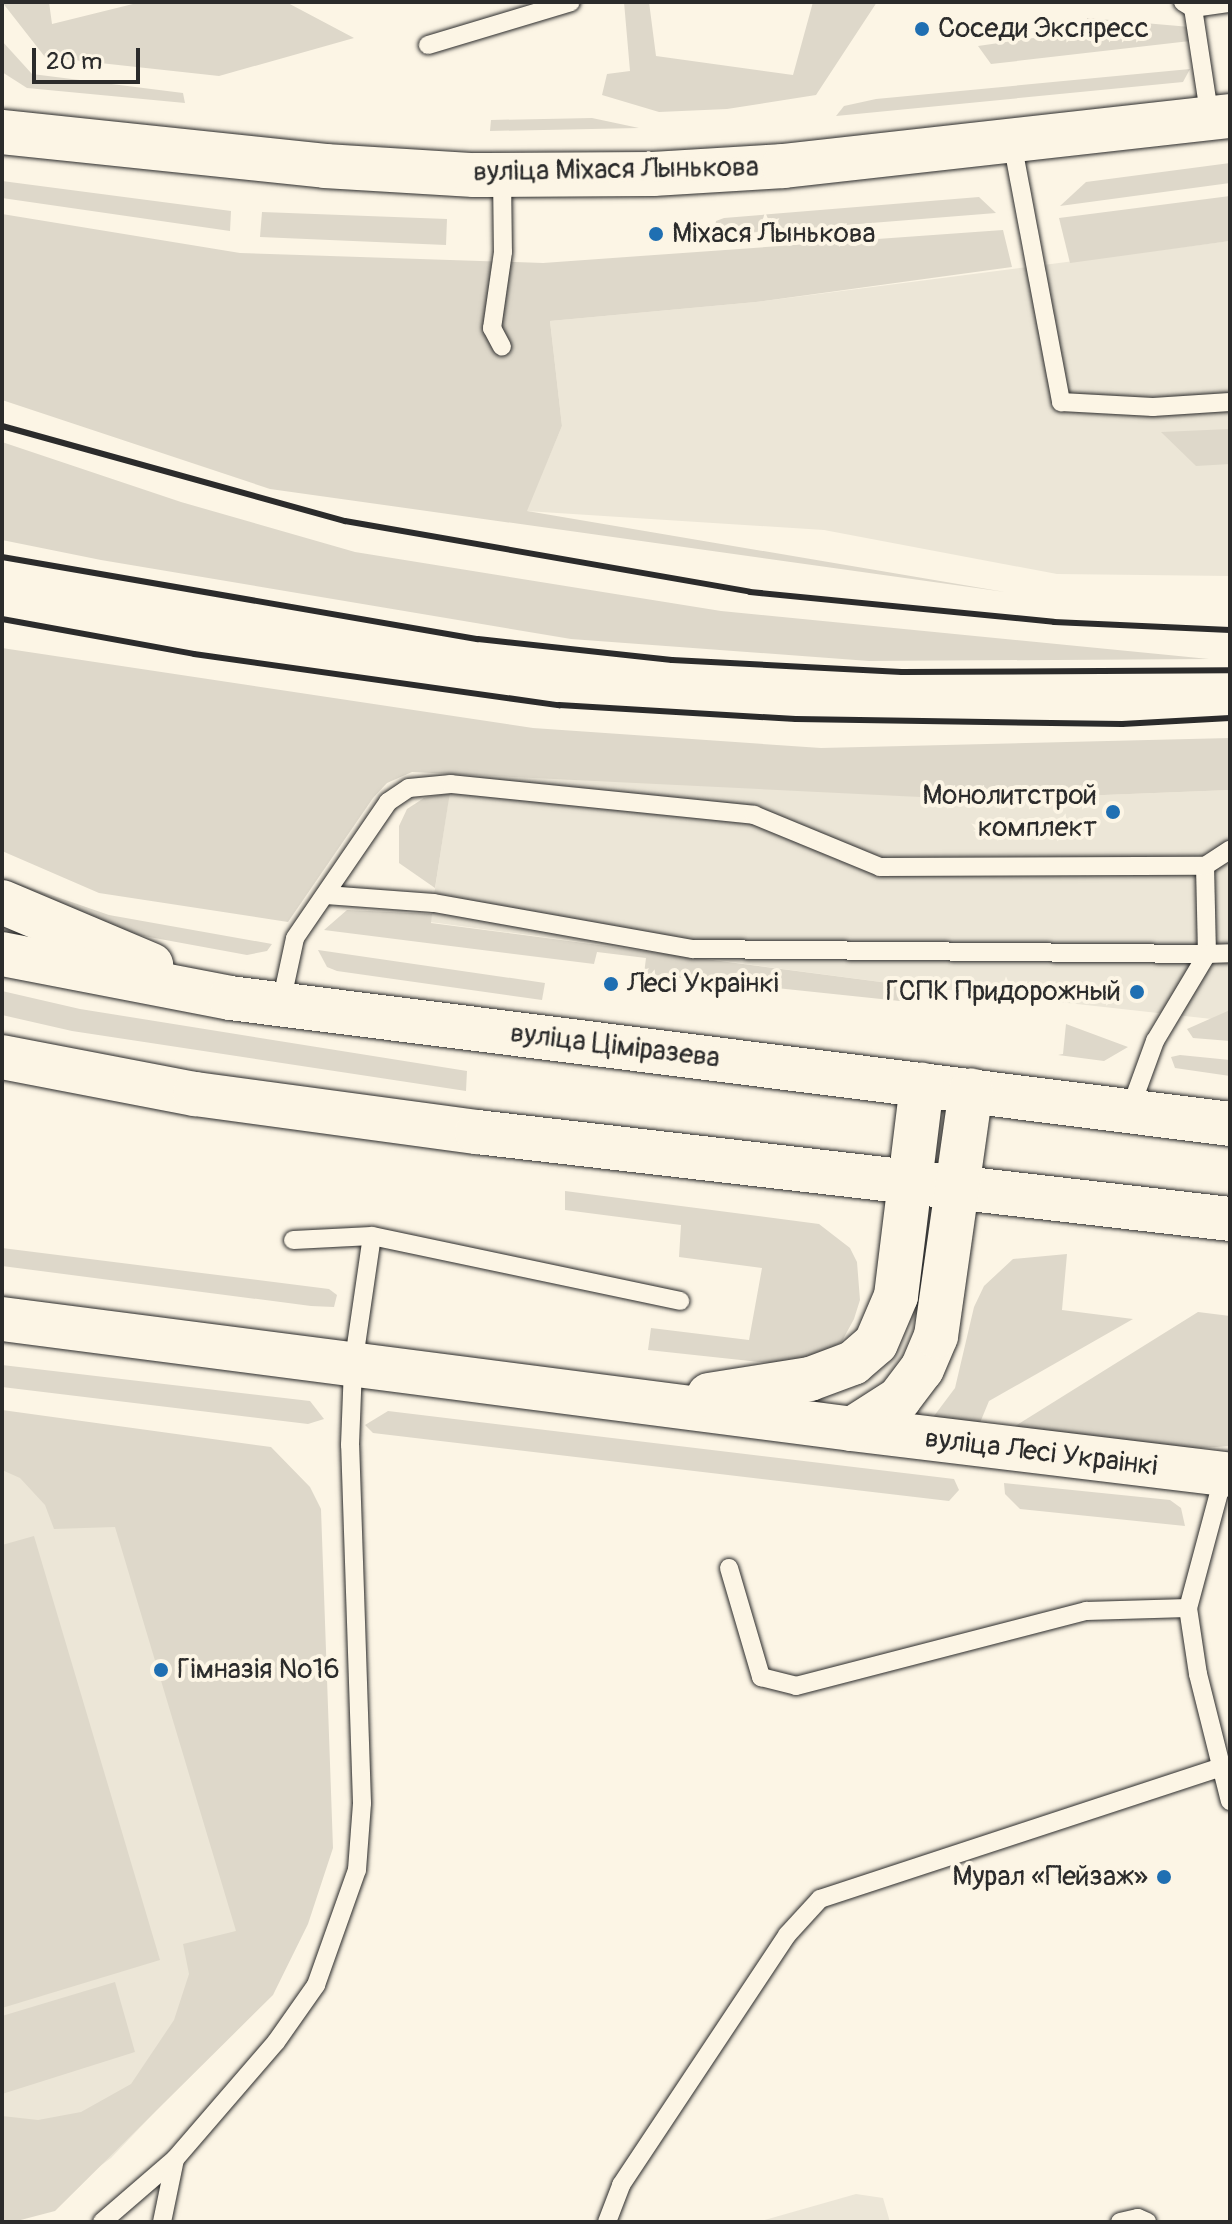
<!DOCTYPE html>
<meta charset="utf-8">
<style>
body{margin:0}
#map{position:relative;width:1232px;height:2224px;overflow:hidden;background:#fcf5e5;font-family:Pangolin,sans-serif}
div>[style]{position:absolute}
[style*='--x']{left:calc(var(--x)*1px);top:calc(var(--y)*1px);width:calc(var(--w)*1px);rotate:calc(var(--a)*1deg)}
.built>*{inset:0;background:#ece6d7}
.green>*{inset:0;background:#ded8ca}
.roads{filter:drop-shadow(0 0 2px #2b2b2b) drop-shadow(0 0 2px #2b2b2b)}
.lane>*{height:18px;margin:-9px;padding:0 9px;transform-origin:9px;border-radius:9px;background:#fcf5e5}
.secondary>*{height:44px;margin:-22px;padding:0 22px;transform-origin:22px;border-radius:22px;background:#fcf5e5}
.primary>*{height:44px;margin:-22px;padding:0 22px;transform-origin:22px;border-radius:22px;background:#fcf5e5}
.rail>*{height:6px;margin:-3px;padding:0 3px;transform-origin:3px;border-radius:3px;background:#2b2b2b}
.dots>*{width:22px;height:22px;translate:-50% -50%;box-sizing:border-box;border:4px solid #fcf5e5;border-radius:50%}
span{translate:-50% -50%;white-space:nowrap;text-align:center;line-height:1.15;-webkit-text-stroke:8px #fcf5e5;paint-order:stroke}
.poi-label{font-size:28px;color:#2b2b2b}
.left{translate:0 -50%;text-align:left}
.right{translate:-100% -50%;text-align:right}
.street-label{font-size:28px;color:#2b2b2b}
.frame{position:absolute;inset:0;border:4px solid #2b2b2b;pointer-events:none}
.scale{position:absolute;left:32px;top:48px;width:108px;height:36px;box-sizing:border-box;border:4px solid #2b2b2b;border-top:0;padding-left:10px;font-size:24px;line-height:28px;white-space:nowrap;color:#2b2b2b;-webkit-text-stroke:6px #fcf5e5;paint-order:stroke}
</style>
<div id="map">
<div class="built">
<i style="clip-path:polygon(1230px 241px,1230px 576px,1057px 574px,824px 530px,526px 511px,562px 426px,550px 321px,756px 302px)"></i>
<i style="clip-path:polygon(453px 770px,981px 800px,1230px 790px,1230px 1021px,904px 985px,430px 922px)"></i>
<i style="clip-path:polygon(2px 1459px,314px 1496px,271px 1990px,111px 2158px,35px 2214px,2px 2222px)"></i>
<i style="clip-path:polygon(856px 2194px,883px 2198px,890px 2222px,758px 2222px)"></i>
</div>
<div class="green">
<i style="clip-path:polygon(49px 2px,52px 24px,141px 2px,286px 2px,354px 38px,219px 76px,45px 57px,2px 2px)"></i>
<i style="clip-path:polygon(624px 2px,649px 2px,656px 56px,793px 75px,813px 2px,877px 2px,816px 95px,727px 109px,659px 112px,602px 95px,607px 74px,630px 71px)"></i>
<i style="clip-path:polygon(1087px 18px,1190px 27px,1190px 41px,991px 64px,978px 46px,1087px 30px)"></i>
<i style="clip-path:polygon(2px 41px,32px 74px,183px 93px,185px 103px,27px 88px,2px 72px)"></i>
<i style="clip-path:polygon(1190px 69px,1183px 82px,836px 116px,844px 106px,876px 99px)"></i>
<i style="clip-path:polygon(592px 118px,639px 128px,490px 131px,491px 120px)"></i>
<i style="clip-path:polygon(1230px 163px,1230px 183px,1060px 206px,1086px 182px)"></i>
<i style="clip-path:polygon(2px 181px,231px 211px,230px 231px,2px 198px)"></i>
<i style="clip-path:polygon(1230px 196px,1230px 241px,1070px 263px,1059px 218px)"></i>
<i style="clip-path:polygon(979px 197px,996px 213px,721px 235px,715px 228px,716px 221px,724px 218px)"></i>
<i style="clip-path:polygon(262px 212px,447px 219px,446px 245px,260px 237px)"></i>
<i style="clip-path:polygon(2px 214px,240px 253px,543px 263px,1003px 230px,1012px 267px,756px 302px,550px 321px,562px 426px,527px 511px,1005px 592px,270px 489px,2px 400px)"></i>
<i style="clip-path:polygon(1230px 429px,1230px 464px,1196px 466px,1161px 432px)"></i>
<i style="clip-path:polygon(2px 442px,181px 502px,355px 552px,721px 611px,1209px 659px,869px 661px,571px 639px,101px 560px,2px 540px)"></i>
<i style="clip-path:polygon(2px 648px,533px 728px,821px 748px,1230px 738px,1230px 790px,981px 800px,412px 772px,387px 783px,373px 798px,288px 922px,99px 893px,2px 851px)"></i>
<i style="clip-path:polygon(450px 793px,448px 805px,435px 888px,399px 863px,399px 826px,407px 809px,424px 798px)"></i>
<i style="clip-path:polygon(2px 878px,109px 915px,272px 944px,267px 951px,247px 955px,111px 930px,2px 892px)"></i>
<i style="clip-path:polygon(347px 910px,432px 914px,431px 923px,904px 985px,900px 1001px,644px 974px,646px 958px,597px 952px,594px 964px,324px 930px)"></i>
<i style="clip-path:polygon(318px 950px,545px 983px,542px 1000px,337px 971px,327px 967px)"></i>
<i style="clip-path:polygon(2px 991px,80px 1009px,467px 1071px,466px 1091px,72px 1031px,2px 1015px)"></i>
<i style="clip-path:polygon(1230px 1010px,1230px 1041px,1193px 1038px,1187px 1029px)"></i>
<i style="clip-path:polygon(1066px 1024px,1128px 1047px,1104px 1061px,1058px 1055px,1063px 1054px)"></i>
<i style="clip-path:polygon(1180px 1055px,1230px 1060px,1230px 1076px,1175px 1068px,1171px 1057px)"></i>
<i style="clip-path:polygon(565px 1191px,819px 1224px,850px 1248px,857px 1262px,860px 1300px,854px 1319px,842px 1341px,825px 1354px,779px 1364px,648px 1350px,651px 1328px,749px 1340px,762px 1268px,679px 1257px,681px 1225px,565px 1210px)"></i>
<i style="clip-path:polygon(2px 1248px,329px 1289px,337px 1295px,334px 1307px,311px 1306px,2px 1266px)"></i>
<i style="clip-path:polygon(1067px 1254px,1062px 1310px,1133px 1319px,989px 1401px,977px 1430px,928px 1424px,955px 1388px,974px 1307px,984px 1286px,1013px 1259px)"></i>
<i style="clip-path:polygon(1198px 1312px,1230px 1316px,1230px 1446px,1175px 1450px,1022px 1437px,1015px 1426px)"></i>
<i style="clip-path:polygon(2px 1365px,310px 1401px,324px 1419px,308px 1424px,2px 1387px)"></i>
<i style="clip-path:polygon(2px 1410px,271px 1447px,310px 1487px,321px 1509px,333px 1848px,308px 1924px,273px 1995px,55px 2211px,13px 2222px,2px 2222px,2px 2116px,38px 2120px,81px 2112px,131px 2084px,174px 2020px,189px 1974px,183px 1944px,236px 1931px,115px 1527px,54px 1529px,45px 1505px,20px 1478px,2px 1470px)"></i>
<i style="clip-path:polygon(388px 1411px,954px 1479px,959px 1490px,949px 1501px,373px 1433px,365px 1425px)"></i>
<i style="clip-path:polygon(1004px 1483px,1170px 1500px,1181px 1508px,1185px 1526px,1020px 1509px,1005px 1494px)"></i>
<i style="clip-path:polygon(34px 1536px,160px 1960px,2px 2008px,2px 1545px)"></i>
<i style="clip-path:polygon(115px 1982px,135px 2052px,2px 2094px,2px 2016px)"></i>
</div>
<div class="roads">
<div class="lane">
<i style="--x:1183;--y:2;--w:12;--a:31"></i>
<i style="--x:1193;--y:8;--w:37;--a:-8"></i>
<i style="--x:1193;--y:8;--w:112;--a:81.3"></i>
<i style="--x:428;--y:45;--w:149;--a:-16.7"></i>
<i style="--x:1012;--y:142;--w:265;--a:79.3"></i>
<i style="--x:1061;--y:402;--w:92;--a:3.1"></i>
<i style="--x:1153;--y:407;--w:77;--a:-3.7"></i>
<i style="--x:502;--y:175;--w:77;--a:89.3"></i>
<i style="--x:503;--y:252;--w:77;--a:98.2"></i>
<i style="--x:492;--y:328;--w:21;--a:62"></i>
<i style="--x:326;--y:895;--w:108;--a:4.2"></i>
<i style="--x:434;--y:903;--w:263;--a:10.1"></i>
<i style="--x:693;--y:949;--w:514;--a:0.56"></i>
<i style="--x:1207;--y:954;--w:88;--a:-91.3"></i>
<i style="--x:281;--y:1003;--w:66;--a:-77.8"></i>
<i style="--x:295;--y:938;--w:165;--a:-55.6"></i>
<i style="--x:388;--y:802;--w:25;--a:-34"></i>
<i style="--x:409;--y:788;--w:42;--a:-5.4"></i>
<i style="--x:451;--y:784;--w:305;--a:5.8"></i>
<i style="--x:754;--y:815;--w:136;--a:22.4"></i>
<i style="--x:880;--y:867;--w:325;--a:-0.2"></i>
<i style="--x:1205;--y:866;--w:30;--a:-33"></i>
<i style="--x:1129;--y:1112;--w:76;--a:-69.9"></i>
<i style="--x:1155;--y:1041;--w:101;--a:-59.1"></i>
<i style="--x:1207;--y:954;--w:23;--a:-2"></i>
<i style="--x:372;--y:1236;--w:315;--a:11.9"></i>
<i style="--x:1224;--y:1474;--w:139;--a:105"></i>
<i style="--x:1188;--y:1608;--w:67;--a:81.4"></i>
<i style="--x:1198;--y:1674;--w:131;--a:75.9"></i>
<i style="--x:729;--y:1568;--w:114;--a:73.6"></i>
<i style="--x:761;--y:1677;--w:36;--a:14"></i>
<i style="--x:796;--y:1686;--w:300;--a:-14.5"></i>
<i style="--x:1086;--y:1611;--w:102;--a:-1.7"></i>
<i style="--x:102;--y:2222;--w:96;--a:-40.8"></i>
<i style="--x:175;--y:2159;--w:155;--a:-49.2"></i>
<i style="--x:276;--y:2042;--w:70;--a:-54.9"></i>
<i style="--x:316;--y:1985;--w:122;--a:-70.4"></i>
<i style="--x:357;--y:1870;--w:67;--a:-85.7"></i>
<i style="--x:362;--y:1803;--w:358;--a:-91.9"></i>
<i style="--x:350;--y:1445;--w:79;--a:-87.8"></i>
<i style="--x:353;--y:1366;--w:131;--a:-81.7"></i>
<i style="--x:372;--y:1236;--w:79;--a:177.1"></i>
<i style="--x:162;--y:2222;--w:64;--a:-78.3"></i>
<i style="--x:607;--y:2222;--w:40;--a:-69"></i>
<i style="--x:621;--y:2185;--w:300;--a:-56.4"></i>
<i style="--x:787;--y:1935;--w:49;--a:-47.5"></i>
<i style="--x:820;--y:1899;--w:422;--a:-18.2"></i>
<i style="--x:1120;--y:2222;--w:18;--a:-13"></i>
<i style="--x:1138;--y:2218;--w:10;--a:24"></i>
</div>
<div class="secondary">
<i style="--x:2;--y:132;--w:325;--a:6"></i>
<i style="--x:325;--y:166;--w:149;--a:3.5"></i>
<i style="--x:474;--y:175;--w:179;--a:-0.3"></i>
<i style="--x:653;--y:174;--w:131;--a:-3.5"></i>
<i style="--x:784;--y:166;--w:449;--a:-6.4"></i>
<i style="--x:852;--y:1429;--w:381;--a:6.9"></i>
</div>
<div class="primary">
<i style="--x:2;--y:902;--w:162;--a:22.9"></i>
<i style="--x:2;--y:954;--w:232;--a:10.9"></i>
<i style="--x:230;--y:998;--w:1008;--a:7.18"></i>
<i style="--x:2;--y:1057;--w:197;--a:10.9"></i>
<i style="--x:195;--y:1094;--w:285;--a:7.7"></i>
<i style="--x:477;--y:1132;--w:758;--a:6.59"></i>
<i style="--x:2;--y:1319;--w:857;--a:7.37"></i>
<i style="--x:852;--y:1429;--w:56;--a:-32.6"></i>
<i style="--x:899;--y:1399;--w:38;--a:-53"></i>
<i style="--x:922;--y:1369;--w:36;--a:-67"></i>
<i style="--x:936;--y:1336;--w:248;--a:-81.9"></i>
<i style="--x:709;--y:1395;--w:102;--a:-9"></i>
<i style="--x:810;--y:1379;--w:46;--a:-20.4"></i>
<i style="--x:853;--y:1363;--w:30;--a:-41"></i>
<i style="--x:876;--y:1343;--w:51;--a:-66.9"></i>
<i style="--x:896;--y:1296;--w:213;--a:-83"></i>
</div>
</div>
<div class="rail">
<i style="--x:2;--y:426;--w:356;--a:15.5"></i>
<i style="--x:345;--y:521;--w:411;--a:9.9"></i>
<i style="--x:750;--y:592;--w:305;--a:5.6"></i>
<i style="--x:1054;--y:622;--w:176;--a:2.6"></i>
<i style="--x:2;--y:557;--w:483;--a:9.8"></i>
<i style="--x:478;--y:639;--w:195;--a:6.2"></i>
<i style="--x:672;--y:660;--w:230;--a:3"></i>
<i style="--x:902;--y:672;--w:328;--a:-0.3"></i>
<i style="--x:2;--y:619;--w:195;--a:10.3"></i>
<i style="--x:194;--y:654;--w:369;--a:8"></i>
<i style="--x:559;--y:705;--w:237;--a:3.4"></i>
<i style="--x:796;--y:719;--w:326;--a:0.9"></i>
<i style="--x:1122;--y:724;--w:108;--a:-3.2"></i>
</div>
<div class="dots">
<i style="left:922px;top:29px;background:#1f6fb2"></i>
<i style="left:656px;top:234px;background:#1f6fb2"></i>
<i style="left:1113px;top:812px;background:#1f6fb2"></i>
<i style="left:611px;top:984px;background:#1f6fb2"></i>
<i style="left:1137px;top:992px;background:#1f6fb2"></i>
<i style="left:161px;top:1670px;background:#1f6fb2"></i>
<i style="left:1164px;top:1877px;background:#1f6fb2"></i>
</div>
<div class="poi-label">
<span class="left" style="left:938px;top:29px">Соседи Экспресс</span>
<span class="left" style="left:672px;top:234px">Міхася Лынькова</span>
<span class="right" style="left:1097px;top:812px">Монолитстрой<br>комплект</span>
<span class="left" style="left:627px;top:984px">Лесі Украінкі</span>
<span class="right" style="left:1121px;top:992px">ГСПК Придорожный</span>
<span class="left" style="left:177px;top:1670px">Гімназія №16</span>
<span class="right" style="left:1148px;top:1877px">Мурал «Пейзаж»</span>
</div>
<div class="street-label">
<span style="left:616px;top:170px;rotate:-1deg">вуліца Міхася Лынькова</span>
<span style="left:615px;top:1046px;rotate:7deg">вуліца Ціміразева</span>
<span style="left:1041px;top:1453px;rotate:7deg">вуліца Лесі Украінкі</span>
</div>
<div class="frame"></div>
<div class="scale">20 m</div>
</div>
